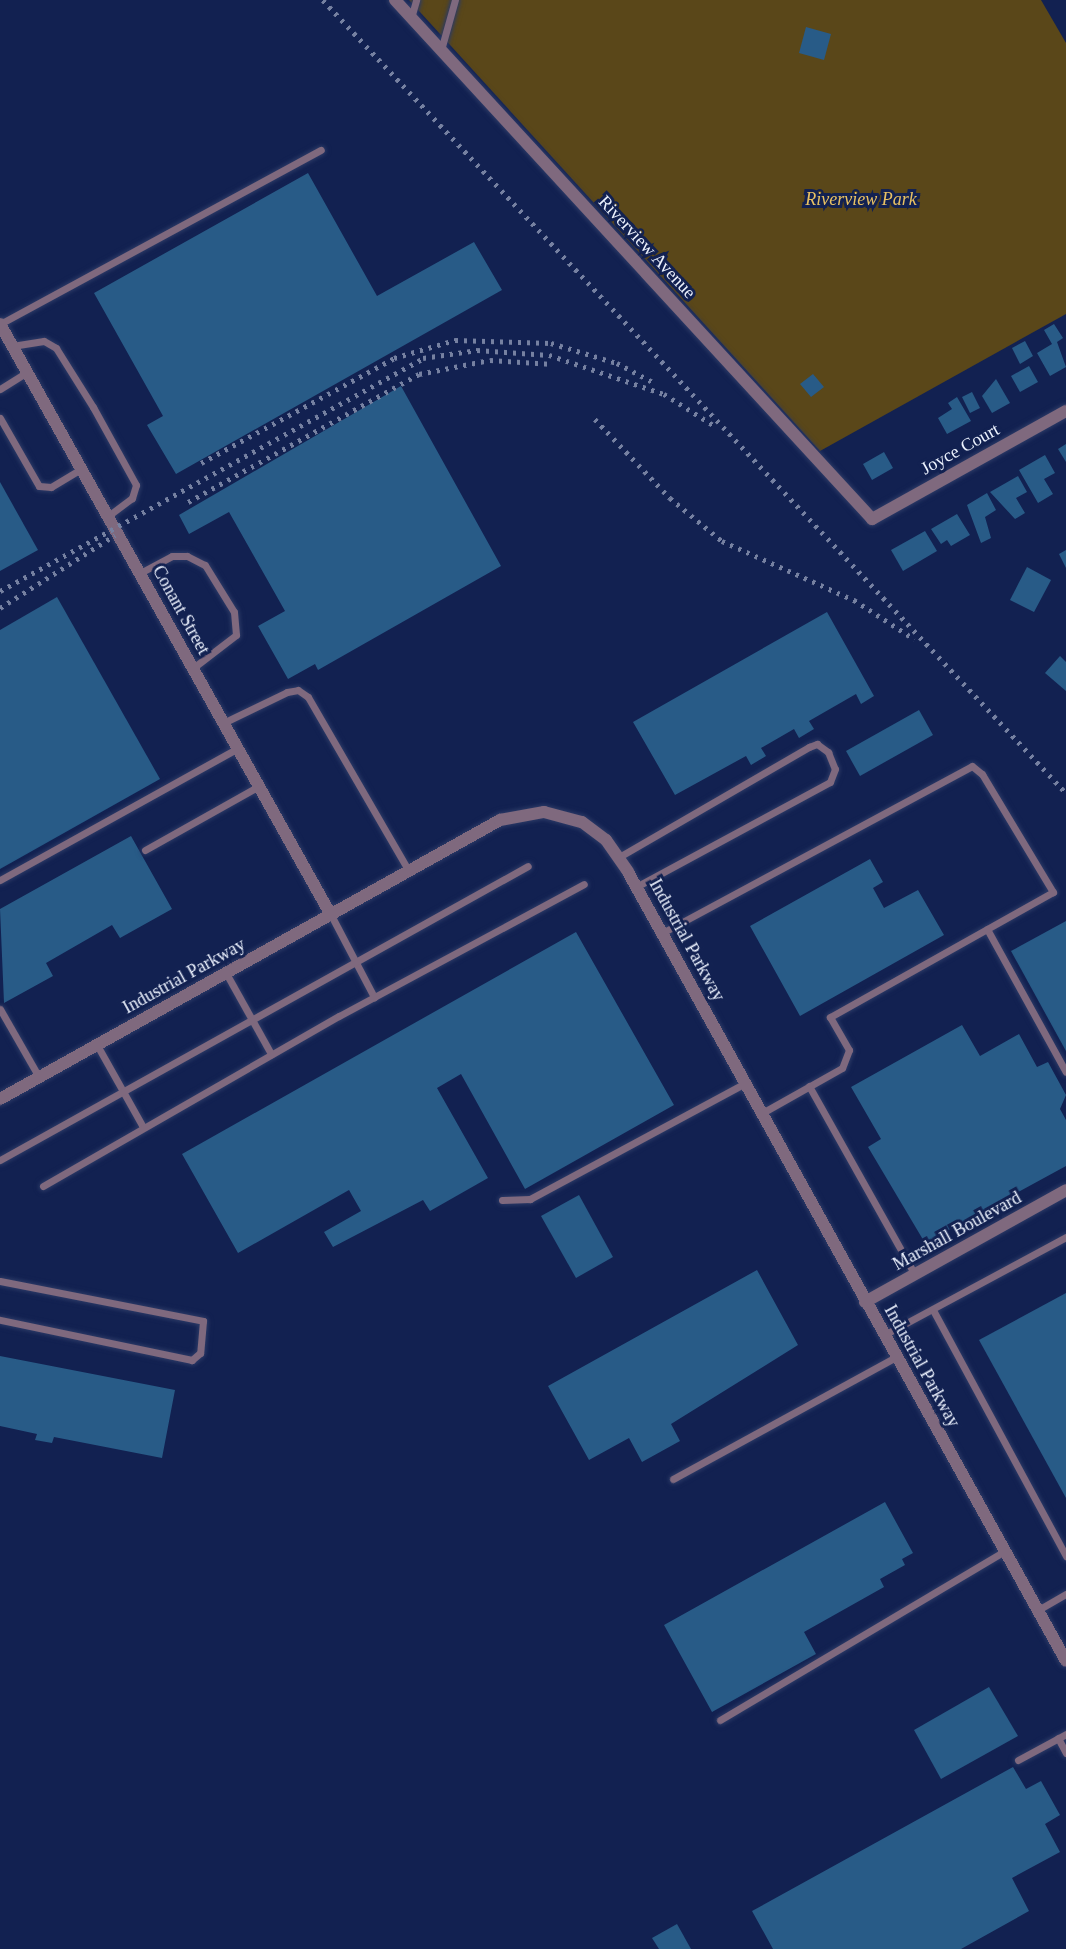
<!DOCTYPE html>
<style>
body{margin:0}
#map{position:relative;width:1066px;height:1949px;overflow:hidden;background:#122151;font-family:"Times New Roman",serif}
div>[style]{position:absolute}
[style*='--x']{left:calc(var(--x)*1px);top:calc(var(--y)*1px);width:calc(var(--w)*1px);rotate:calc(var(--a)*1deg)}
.green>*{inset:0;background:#5a4719}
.building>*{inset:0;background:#285b87}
.roads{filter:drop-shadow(0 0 2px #2c3a66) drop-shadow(0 0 2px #2c3a66)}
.service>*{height:7px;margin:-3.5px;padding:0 3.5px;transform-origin:3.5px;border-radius:3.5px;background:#7f697e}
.minor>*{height:12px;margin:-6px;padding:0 6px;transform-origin:6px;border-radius:6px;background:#7f697e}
.tertiary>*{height:12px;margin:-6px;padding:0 6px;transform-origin:6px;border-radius:6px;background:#7f697e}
.rail>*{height:4.5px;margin-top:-2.25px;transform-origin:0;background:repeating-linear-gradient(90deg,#7681a1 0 3px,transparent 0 9px)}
span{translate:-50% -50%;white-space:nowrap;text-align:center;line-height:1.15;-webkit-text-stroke:6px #122151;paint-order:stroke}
.park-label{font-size:18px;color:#e8c163;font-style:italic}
.street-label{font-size:18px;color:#ecf2fe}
</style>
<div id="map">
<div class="green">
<i style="clip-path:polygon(409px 0,1041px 0,1066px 43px,1066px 314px,820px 451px)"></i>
</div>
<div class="building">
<i style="clip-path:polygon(806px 27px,831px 34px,824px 60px,799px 53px)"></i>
<i style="clip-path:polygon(308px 173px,377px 296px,474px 242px,502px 290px,176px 474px,147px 425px,163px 416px,94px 293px)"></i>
<i style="clip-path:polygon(1054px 324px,1063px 338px,1057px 342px,1066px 367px,1050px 376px,1037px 353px,1052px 344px,1044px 330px)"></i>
<i style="clip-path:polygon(1025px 341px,1033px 356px,1020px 364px,1012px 348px)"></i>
<i style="clip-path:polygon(1029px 366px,1038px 382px,1020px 392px,1011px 376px)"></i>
<i style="clip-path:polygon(813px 374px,824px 387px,811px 397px,800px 384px)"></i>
<i style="clip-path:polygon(996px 379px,1010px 403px,992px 413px,982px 396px)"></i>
<i style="clip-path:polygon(401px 386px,501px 566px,318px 670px,315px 664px,288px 679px,258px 626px,285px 611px,229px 512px,189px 534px,179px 515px)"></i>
<i style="clip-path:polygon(972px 392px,980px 408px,970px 413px,962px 397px)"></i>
<i style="clip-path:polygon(957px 397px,971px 421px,947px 434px,938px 418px,952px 409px,948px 403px)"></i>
<i style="clip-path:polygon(1066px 444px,1066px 462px,1058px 449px)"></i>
<i style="clip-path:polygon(884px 452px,893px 468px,872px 480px,863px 464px)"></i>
<i style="clip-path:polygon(1045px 455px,1055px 473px,1044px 479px,1053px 494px,1038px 503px,1019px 470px)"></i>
<i style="clip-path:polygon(1018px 476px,1027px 492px,1016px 498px,1025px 513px,1015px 519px,990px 492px)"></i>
<i style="clip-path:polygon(0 482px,38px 550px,0 571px)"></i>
<i style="clip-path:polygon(987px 493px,996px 510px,985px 517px,991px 538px,981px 543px,967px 505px)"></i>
<i style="clip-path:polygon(957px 514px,970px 535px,951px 546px,947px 540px,941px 544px,931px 529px)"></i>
<i style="clip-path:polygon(925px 531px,937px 551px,903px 571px,891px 550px)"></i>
<i style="clip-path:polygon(1066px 550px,1066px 568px,1059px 554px)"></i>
<i style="clip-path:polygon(1027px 567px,1051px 580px,1034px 612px,1010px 600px)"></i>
<i style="clip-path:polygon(57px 597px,160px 779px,0 869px,0 630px)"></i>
<i style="clip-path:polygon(827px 612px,874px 696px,861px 704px,856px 694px,809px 721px,814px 729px,799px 738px,794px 729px,761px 748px,766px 756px,751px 765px,746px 756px,675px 795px,633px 722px)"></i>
<i style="clip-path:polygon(1060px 656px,1066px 662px,1066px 691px,1045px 673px)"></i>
<i style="clip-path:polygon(919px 710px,933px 735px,860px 776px,846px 751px)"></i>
<i style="clip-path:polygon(131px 836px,172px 909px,120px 938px,112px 925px,46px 963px,53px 976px,4px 1003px,0 909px)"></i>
<i style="clip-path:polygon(870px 859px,883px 882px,873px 888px,884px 908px,918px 890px,944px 935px,800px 1016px,750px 926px)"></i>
<i style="clip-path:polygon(1066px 921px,1066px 1051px,1011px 951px)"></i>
<i style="clip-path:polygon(576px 932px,674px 1105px,525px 1189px,461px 1074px,437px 1088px,488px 1178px,430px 1211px,423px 1200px,333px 1247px,324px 1232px,361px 1211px,349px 1190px,238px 1253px,182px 1154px)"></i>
<i style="clip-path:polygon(962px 1025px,980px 1056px,1019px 1034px,1037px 1067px,1048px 1062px,1066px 1095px,1060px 1109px,1066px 1120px,1066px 1166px,925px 1243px,868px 1147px,881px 1139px,851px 1087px)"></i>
<i style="clip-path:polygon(579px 1195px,613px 1257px,576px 1278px,541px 1216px)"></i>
<i style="clip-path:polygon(757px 1270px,798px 1345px,671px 1424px,680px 1441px,642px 1462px,629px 1438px,589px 1460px,548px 1386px)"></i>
<i style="clip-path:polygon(1066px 1293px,1066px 1498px,979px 1340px)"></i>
<i style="clip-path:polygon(0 1356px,175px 1390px,162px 1458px,54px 1437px,52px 1443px,35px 1440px,37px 1434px,0 1426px)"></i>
<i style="clip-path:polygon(885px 1502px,913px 1553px,902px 1559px,905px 1565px,880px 1579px,884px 1587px,804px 1632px,816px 1654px,712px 1712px,664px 1625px)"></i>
<i style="clip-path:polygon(989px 1687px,1018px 1736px,941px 1779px,914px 1730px)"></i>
<i style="clip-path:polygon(1013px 1767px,1026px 1789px,1041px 1781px,1060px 1815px,1045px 1824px,1060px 1852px,1012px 1878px,1029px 1911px,961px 1949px,773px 1949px,752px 1911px)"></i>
<i style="clip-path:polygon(677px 1924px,691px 1949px,659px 1949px,652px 1938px)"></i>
</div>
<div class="roads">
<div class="service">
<i style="--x:411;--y:18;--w:19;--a:-74"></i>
<i style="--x:441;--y:50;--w:52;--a:-74.4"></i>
<i style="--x:0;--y:324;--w:365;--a:-28.5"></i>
<i style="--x:12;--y:346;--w:32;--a:-9"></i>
<i style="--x:44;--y:341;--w:14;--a:30"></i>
<i style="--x:56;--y:348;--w:70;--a:57.9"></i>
<i style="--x:93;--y:407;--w:89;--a:61.1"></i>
<i style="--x:136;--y:485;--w:14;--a:107"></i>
<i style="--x:132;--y:498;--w:30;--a:143"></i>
<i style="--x:0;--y:389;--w:32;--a:-32"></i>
<i style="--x:0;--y:418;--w:78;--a:60.2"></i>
<i style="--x:39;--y:486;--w:12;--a:5"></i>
<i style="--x:51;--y:487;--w:35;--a:-31"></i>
<i style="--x:140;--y:573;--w:36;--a:-28"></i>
<i style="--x:172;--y:556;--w:15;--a:0"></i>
<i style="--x:187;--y:556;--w:20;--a:27"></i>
<i style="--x:205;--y:565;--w:55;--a:58.3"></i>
<i style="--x:234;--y:612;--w:23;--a:85"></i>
<i style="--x:236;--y:635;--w:54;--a:142.5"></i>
<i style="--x:223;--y:723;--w:71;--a:-25.8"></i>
<i style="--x:287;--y:692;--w:11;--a:-10"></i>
<i style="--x:298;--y:690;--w:12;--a:35"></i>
<i style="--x:308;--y:697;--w:201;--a:59.9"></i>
<i style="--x:145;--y:850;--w:131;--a:-29.3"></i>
<i style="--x:619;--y:857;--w:220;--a:-30.1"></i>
<i style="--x:809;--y:747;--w:9;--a:-21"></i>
<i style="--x:817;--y:744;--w:14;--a:36"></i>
<i style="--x:828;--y:752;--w:18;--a:68"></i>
<i style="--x:835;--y:769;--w:14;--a:111"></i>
<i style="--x:830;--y:782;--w:221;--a:151.6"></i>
<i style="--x:0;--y:880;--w:272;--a:-29"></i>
<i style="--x:331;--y:915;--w:93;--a:62.3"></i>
<i style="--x:987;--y:929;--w:163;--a:61.1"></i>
<i style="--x:662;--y:933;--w:352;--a:-28.3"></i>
<i style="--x:972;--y:766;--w:13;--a:39"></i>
<i style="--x:982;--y:774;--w:138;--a:59"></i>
<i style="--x:1053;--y:892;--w:256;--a:150.7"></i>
<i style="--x:830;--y:1017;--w:38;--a:60"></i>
<i style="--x:849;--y:1050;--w:19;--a:111"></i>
<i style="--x:842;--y:1068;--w:92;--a:150.6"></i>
<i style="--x:226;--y:973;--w:93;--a:60.9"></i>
<i style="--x:0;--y:1009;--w:78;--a:60.2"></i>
<i style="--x:97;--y:1045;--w:94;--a:60.7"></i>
<i style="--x:809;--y:1086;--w:217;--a:60.7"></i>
<i style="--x:0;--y:1160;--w:604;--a:-29.11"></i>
<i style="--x:43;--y:1186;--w:341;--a:-29.9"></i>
<i style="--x:339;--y:1016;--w:278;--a:-28.3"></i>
<i style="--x:502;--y:1200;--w:28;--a:-2"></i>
<i style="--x:530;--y:1199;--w:244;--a:-28.3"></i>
<i style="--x:0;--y:1281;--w:207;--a:11.1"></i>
<i style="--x:203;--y:1321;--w:32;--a:95"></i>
<i style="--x:200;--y:1353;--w:11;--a:139"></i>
<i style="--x:192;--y:1360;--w:196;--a:-168.2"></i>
<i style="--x:933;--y:1310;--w:280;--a:61.6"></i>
<i style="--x:884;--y:1335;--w:207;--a:-28.3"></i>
<i style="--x:673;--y:1479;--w:254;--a:-28.7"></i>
<i style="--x:1038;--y:1610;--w:32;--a:-30"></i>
<i style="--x:720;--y:1720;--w:331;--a:-30.7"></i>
<i style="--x:1058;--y:1738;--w:17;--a:62"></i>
<i style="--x:1018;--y:1760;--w:55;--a:-28.4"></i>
</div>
<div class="minor">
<i style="--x:395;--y:0;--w:705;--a:47.41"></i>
<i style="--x:872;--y:519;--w:222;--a:-29.1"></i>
<i style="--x:0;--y:324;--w:677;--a:60.75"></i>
<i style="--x:865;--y:1302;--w:230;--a:-29.1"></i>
</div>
<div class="tertiary">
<i style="--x:0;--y:1099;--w:573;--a:-29.16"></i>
<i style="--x:500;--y:820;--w:45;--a:-10.3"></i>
<i style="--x:544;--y:812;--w:39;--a:15"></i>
<i style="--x:582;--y:822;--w:30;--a:37"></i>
<i style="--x:606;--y:840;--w:39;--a:55"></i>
<i style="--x:628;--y:872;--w:902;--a:60.96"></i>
</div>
</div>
<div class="rail">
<i style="--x:323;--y:0;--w:1087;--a:46.86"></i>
<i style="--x:595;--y:419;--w:109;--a:46.5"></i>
<i style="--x:670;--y:498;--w:67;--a:39.6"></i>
<i style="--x:722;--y:541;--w:145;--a:24.1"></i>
<i style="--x:854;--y:600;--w:72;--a:33"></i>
<i style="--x:201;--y:463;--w:220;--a:-28.5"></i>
<i style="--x:394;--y:358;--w:64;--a:-16.4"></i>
<i style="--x:455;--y:340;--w:96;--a:1.8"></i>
<i style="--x:551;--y:343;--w:69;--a:16.9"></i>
<i style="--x:617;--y:363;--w:40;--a:28"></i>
<i style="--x:188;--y:502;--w:264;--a:-29"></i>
<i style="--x:419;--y:374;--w:72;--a:-11.2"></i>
<i style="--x:490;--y:360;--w:63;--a:3.6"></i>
<i style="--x:0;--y:591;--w:483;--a:-28.8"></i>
<i style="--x:423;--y:358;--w:55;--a:-8.4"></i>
<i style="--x:477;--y:350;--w:72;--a:4"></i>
<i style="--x:549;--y:355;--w:121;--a:18.7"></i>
<i style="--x:664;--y:394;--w:58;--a:32.3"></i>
<i style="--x:0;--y:608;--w:136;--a:-32.4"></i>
</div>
<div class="park-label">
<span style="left:861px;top:199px">Riverview Park</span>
</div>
<div class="street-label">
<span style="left:647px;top:247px;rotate:47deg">Riverview Avenue</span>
<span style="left:960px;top:449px;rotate:-29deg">Joyce Court</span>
<span style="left:181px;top:610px;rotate:61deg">Conant Street</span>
<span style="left:687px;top:940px;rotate:61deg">Industrial Parkway</span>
<span style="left:184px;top:976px;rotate:-29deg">Industrial Parkway</span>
<span style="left:957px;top:1231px;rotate:-29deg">Marshall Boulevard</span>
<span style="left:922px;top:1366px;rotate:61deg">Industrial Parkway</span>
</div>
</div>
